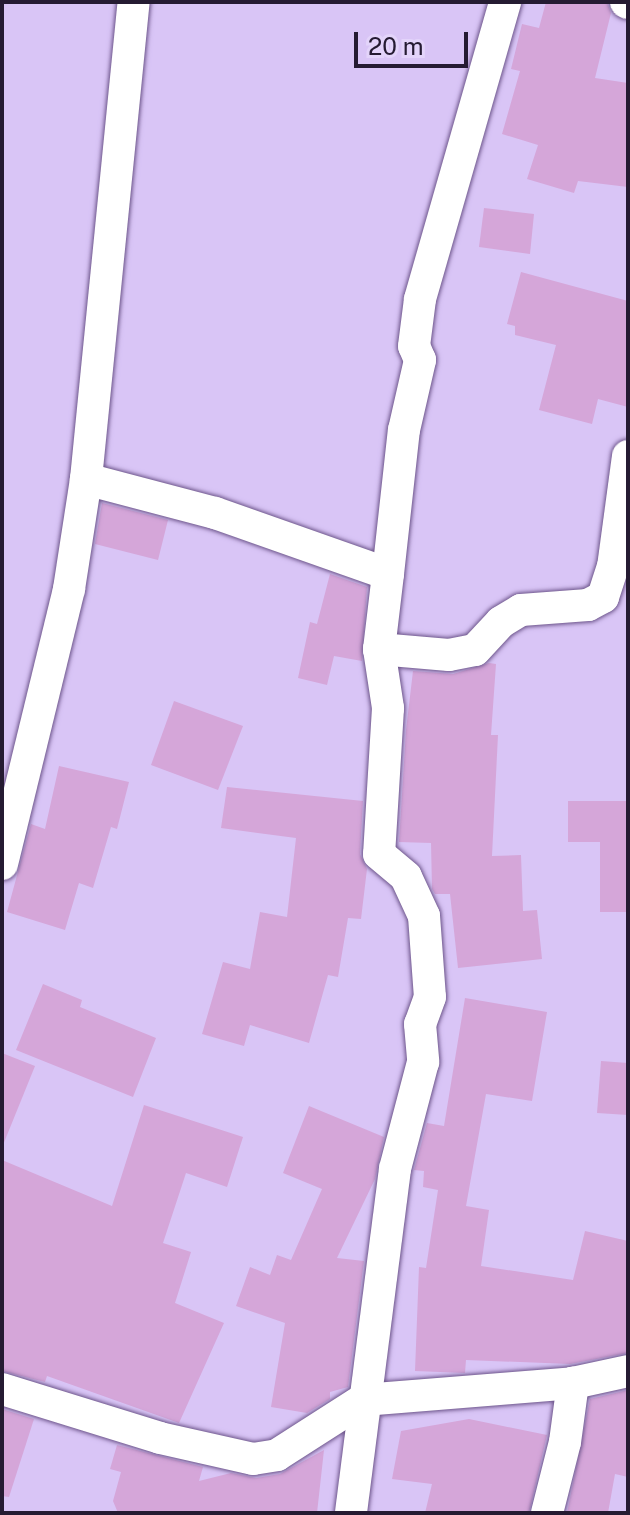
<!DOCTYPE html>
<style>
body{margin:0}
#map{position:relative;width:630px;height:1515px;overflow:hidden;background:#d9c5f6;font-family:"Public Sans",sans-serif}
div>[style]{position:absolute}
[style*='--x']{left:calc(var(--x)*1px);top:calc(var(--y)*1px);width:calc(var(--w)*1px);rotate:calc(var(--a)*1deg)}
.building>*{inset:0;background:#d5a6d9}
.roads{filter:drop-shadow(0 0 2px #6d558b) drop-shadow(0 0 2px #6d558b)}
.minor>*{height:32px;margin:-16px;padding:0 16px;transform-origin:16px;border-radius:16px;background:#fff}
span{translate:-50% -50%;white-space:nowrap;text-align:center;line-height:1.15;-webkit-text-stroke:6px #e3d4fa;paint-order:stroke}
.frame{position:absolute;inset:0;border:4px solid #251b32;pointer-events:none}
.scale{position:absolute;left:354px;top:32px;width:114px;height:36px;box-sizing:border-box;border:4px solid #251b32;border-top:0;padding-left:10px;font-size:24px;line-height:28px;white-space:nowrap;color:#251b32;-webkit-text-stroke:6px #e3d4fa;paint-order:stroke}
</style>
<div id="map">
<div class="building">
<i style="clip-path:polygon(546px 2px,607px 2px,611px 13px,595px 78px,628px 83px,628px 187px,578px 181px,574px 193px,527px 179px,538px 145px,502px 134px,520px 71px,511px 69px,522px 24px,539px 28px)"></i>
<i style="clip-path:polygon(484px 208px,534px 214px,530px 254px,479px 247px)"></i>
<i style="clip-path:polygon(521px 272px,628px 301px,628px 407px,598px 399px,592px 424px,539px 410px,556px 345px,515px 335px,515px 326px,507px 324px)"></i>
<i style="clip-path:polygon(102px 503px,168px 520px,158px 560px,95px 544px)"></i>
<i style="clip-path:polygon(330px 574px,367px 587px,362px 661px,334px 656px,327px 685px,298px 678px,310px 622px,317px 624px)"></i>
<i style="clip-path:polygon(489px 663px,496px 664px,491px 735px,498px 735px,492px 856px,521px 855px,523px 911px,537px 910px,542px 959px,458px 968px,450px 894px,435px 894px,432px 889px,431px 843px,399px 842px,406px 730px,413px 671px,453px 674px)"></i>
<i style="clip-path:polygon(174px 701px,243px 726px,218px 790px,151px 765px)"></i>
<i style="clip-path:polygon(59px 766px,129px 782px,117px 829px,111px 827px,93px 888px,79px 883px,65px 930px,7px 912px,31px 824px,45px 829px)"></i>
<i style="clip-path:polygon(227px 787px,363px 801px,360px 854px,367px 869px,361px 919px,348px 918px,338px 977px,328px 975px,309px 1043px,250px 1025px,244px 1046px,202px 1034px,223px 962px,250px 969px,260px 912px,287px 917px,296px 838px,221px 828px)"></i>
<i style="clip-path:polygon(568px 801px,628px 801px,628px 912px,600px 912px,600px 842px,568px 842px)"></i>
<i style="clip-path:polygon(43px 984px,82px 1000px,80px 1007px,156px 1038px,133px 1097px,16px 1050px)"></i>
<i style="clip-path:polygon(465px 998px,547px 1012px,532px 1101px,486px 1094px,466px 1206px,489px 1210px,481px 1266px,573px 1280px,585px 1231px,628px 1241px,628px 1353px,570px 1364px,466px 1360px,465px 1373px,415px 1371px,419px 1267px,426px 1268px,438px 1190px,423px 1187px,424px 1171px,414px 1170px,427px 1123px,444px 1126px)"></i>
<i style="clip-path:polygon(2px 1053px,35px 1066px,3px 1145px,2px 1145px)"></i>
<i style="clip-path:polygon(601px 1061px,628px 1063px,628px 1115px,597px 1113px)"></i>
<i style="clip-path:polygon(144px 1105px,243px 1137px,227px 1187px,186px 1173px,163px 1243px,191px 1252px,175px 1303px,224px 1323px,179px 1423px,47px 1376px,45px 1382px,2px 1371px,2px 1160px,112px 1206px)"></i>
<i style="clip-path:polygon(309px 1106px,384px 1137px,375px 1179px,337px 1258px,364px 1261px,348px 1387px,330px 1392px,330px 1399px,307px 1413px,271px 1407px,285px 1323px,236px 1306px,250px 1267px,270px 1275px,277px 1255px,291px 1260px,322px 1189px,283px 1173px)"></i>
<i style="clip-path:polygon(628px 1390px,628px 1477px,615px 1474px,608px 1513px,567px 1513px,590px 1399px)"></i>
<i style="clip-path:polygon(2px 1409px,34px 1419px,9px 1497px,2px 1496px)"></i>
<i style="clip-path:polygon(469px 1419px,547px 1435px,529px 1513px,425px 1513px,432px 1484px,392px 1479px,401px 1431px)"></i>
<i style="clip-path:polygon(117px 1445px,203px 1467px,199px 1481px,231px 1473px,256px 1478px,280px 1474px,324px 1450px,317px 1513px,118px 1513px,113px 1501px,121px 1472px,110px 1469px)"></i>
</div>
<div class="roads">
<div class="minor">
<i style="--x:626;--y:2;--w:2;--a:27"></i>
<i style="--x:86;--y:479;--w:133;--a:14.8"></i>
<i style="--x:215;--y:513;--w:183;--a:19.4"></i>
<i style="--x:388;--y:574;--w:76;--a:96.8"></i>
<i style="--x:379;--y:649;--w:60;--a:81.3"></i>
<i style="--x:388;--y:708;--w:146;--a:93.5"></i>
<i style="--x:379;--y:854;--w:35;--a:40"></i>
<i style="--x:406;--y:877;--w:43;--a:65.2"></i>
<i style="--x:424;--y:916;--w:81;--a:85.8"></i>
<i style="--x:430;--y:997;--w:29;--a:110"></i>
<i style="--x:420;--y:1024;--w:38;--a:85"></i>
<i style="--x:423;--y:1062;--w:111;--a:104.7"></i>
<i style="--x:395;--y:1169;--w:347;--a:97.3"></i>
<i style="--x:388;--y:574;--w:145;--a:-83.7"></i>
<i style="--x:404;--y:430;--w:72;--a:-77.1"></i>
<i style="--x:420;--y:360;--w:15;--a:-113"></i>
<i style="--x:414;--y:346;--w:47;--a:-82.7"></i>
<i style="--x:420;--y:299;--w:309;--a:-74"></i>
<i style="--x:379;--y:649;--w:70;--a:4.9"></i>
<i style="--x:449;--y:655;--w:26;--a:-11"></i>
<i style="--x:475;--y:650;--w:38;--a:-47"></i>
<i style="--x:501;--y:622;--w:23;--a:-31"></i>
<i style="--x:521;--y:610;--w:67;--a:-4.3"></i>
<i style="--x:588;--y:605;--w:17;--a:-28"></i>
<i style="--x:603;--y:597;--w:32;--a:-72"></i>
<i style="--x:613;--y:567;--w:112;--a:-82.3"></i>
<i style="--x:2;--y:864;--w:283;--a:-76.3"></i>
<i style="--x:69;--y:589;--w:111;--a:-81.2"></i>
<i style="--x:86;--y:479;--w:479;--a:-84.3"></i>
<i style="--x:2;--y:1389;--w:165;--a:17.2"></i>
<i style="--x:160;--y:1438;--w:95;--a:12.7"></i>
<i style="--x:253;--y:1459;--w:24;--a:-9"></i>
<i style="--x:277;--y:1455;--w:102;--a:-32.6"></i>
<i style="--x:363;--y:1400;--w:211;--a:-4.6"></i>
<i style="--x:573;--y:1383;--w:56;--a:-12.3"></i>
<i style="--x:547;--y:1513;--w:73;--a:-75.8"></i>
<i style="--x:565;--y:1442;--w:60;--a:-82.3"></i>
</div>
</div>
<div class="frame"></div>
<div class="scale">20 m</div>
</div>
